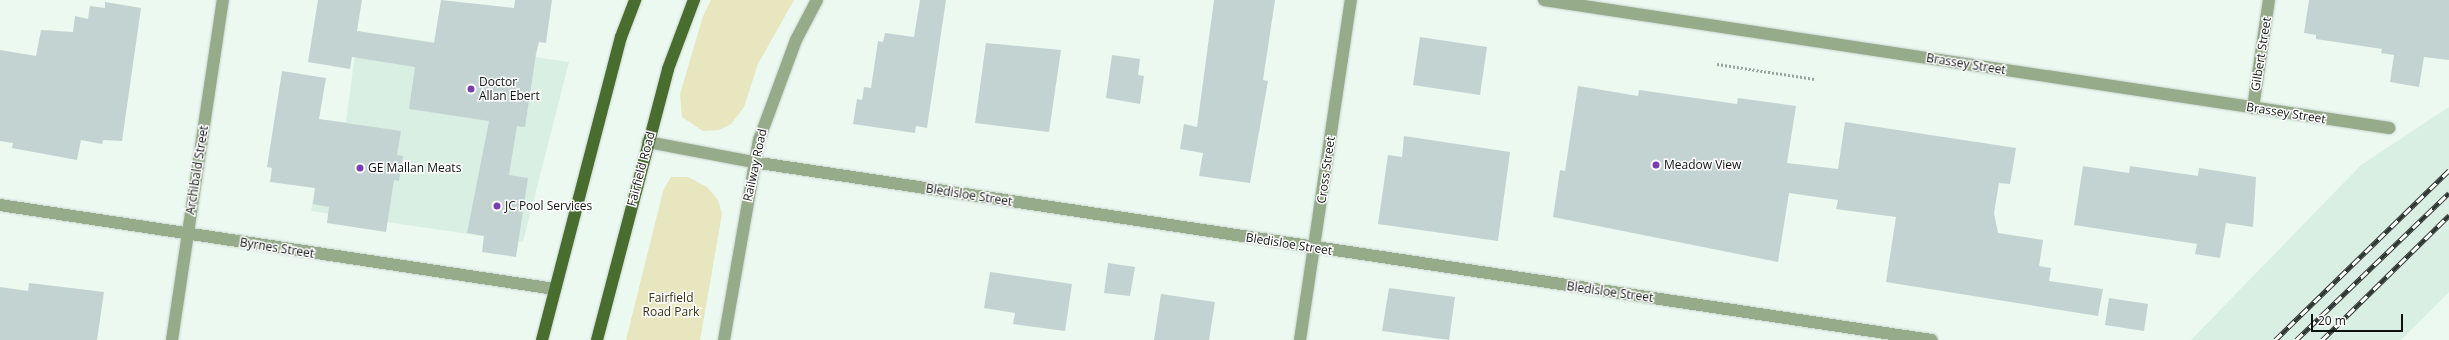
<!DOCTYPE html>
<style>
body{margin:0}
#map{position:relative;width:2449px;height:340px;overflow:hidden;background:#ebf9f1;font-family:"Open Sans",sans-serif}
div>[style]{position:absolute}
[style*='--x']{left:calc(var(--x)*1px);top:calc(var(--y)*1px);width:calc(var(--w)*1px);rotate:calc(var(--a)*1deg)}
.built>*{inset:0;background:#daefe4}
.green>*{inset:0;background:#e7e6bf}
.building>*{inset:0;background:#c3d3d2}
.path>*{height:2.5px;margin-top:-1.25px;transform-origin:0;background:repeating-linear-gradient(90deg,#99a39e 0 2px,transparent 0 4px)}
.roads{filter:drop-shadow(0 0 1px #c8d4cd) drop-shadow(0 0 1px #c8d4cd)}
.minor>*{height:12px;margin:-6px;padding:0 6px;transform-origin:6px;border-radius:6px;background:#96ab8a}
.major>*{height:12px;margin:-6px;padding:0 6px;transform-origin:6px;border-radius:6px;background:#486d2f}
.rail>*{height:4.5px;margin-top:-2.25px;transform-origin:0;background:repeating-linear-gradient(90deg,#fff 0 9px,#2e3431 0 18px);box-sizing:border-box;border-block:1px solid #2e3431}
.dots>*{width:11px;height:11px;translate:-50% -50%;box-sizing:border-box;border:2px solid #fff;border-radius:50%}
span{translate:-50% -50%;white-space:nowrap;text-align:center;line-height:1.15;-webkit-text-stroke:3px #fff;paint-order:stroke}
.street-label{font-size:12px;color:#0e1210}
.poi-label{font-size:12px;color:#0e1210}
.left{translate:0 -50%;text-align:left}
.park-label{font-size:12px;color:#33310e}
.scale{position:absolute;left:2311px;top:314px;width:92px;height:18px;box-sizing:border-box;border:2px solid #0e1210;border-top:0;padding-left:5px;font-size:12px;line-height:14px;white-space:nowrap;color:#0e1210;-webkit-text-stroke:3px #fff;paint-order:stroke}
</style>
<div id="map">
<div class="built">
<i style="clip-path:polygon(358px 31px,569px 62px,523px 242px,311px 211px,326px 120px,346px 122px)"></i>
<i style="clip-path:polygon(2449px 107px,2449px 292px,2401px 340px,2191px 340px,2361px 165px)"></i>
</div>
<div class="green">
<i style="clip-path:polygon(711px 0,794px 0,758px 64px,744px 107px,731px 124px,719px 130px,703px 131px,682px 117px,680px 94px,703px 16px)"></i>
<i style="clip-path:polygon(671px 177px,688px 177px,707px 187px,718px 200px,722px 214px,700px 340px,626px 340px,663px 191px)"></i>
</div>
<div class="building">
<i style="clip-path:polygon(318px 0,362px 0,357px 31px,434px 43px,441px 0,514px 8px,515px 0,552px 0,546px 43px,539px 42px,536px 54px,525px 127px,517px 126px,509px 175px,528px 178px,516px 257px,482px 252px,484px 236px,467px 233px,489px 121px,409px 109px,415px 67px,352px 57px,350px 69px,308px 62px)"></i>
<i style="clip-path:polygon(920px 0,946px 0,927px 128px,916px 126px,915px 133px,853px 124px,857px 99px,862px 100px,864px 87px,871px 88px,878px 41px,883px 42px,885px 33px,914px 37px)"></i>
<i style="clip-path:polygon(1214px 0,1275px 0,1263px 80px,1268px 81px,1250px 183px,1199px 176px,1203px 153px,1180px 149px,1184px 124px,1197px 127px)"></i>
<i style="clip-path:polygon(2309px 0,2449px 0,2449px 60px,2424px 57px,2419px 87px,2390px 82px,2394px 55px,2381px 53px,2382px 49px,2316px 39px,2316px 35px,2304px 33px)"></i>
<i style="clip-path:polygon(105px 2px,141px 8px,122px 141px,103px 140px,102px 144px,81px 140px,77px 160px,12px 148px,13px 143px,0 141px,0 50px,36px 56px,41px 30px,73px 32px,75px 16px,88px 19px,90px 6px,105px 8px)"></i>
<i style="clip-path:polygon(1420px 37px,1487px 47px,1480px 95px,1413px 85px)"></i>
<i style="clip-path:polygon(986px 43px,1061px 50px,1049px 132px,975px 123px)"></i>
<i style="clip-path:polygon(1112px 55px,1140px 59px,1138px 75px,1144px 76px,1140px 104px,1106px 98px)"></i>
<i style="clip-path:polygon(282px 71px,326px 78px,319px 119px,401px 131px,397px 155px,403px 156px,399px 181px,394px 180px,386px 232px,327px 223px,329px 207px,313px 204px,315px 188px,270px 182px,272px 168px,267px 167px)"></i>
<i style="clip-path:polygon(1578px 86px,1638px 96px,1639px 90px,1737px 104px,1738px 98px,1796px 106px,1787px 163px,1838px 169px,1845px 122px,2016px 148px,2010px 184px,1999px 183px,1994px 213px,1998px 233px,2043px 240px,2039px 266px,2051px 268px,2049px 281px,2103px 289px,2098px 316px,1886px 282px,1896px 217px,1836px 209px,1838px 200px,1789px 193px,1778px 262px,1553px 217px,1560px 170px,1565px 171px)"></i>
<i style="clip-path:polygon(1404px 136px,1510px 152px,1498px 241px,1378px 224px,1388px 155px,1402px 157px)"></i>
<i style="clip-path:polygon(2083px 166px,2129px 173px,2130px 166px,2198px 176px,2199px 168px,2256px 177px,2253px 227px,2226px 223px,2220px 258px,2195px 254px,2197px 244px,2074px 225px)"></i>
<i style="clip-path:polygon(1108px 263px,1135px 267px,1130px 296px,1104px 293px)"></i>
<i style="clip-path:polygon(990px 272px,1072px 284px,1065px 331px,1013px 324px,1015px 313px,984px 308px)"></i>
<i style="clip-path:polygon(29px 283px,104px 292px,97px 340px,0 340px,0 287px,28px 291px)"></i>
<i style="clip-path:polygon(1389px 288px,1455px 297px,1449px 340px,1382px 331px)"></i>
<i style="clip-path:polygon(1161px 294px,1215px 302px,1209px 340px,1154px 340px)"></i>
<i style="clip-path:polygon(2109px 298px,2148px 304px,2144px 331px,2105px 325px)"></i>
</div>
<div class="path">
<i style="--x:1717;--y:64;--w:99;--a:8.7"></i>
</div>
<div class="roads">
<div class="minor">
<i style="--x:1544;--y:0;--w:855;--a:8.61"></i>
<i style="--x:2253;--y:108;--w:109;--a:-81.6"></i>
<i style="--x:648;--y:142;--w:107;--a:10.8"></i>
<i style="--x:753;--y:162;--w:1192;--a:8.59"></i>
<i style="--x:0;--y:205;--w:561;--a:8.61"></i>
<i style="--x:172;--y:340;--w:344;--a:-81.5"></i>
<i style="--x:724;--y:340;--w:203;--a:-80.1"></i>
<i style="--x:759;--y:140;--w:107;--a:-69.7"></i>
<i style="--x:796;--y:40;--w:45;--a:-62.3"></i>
<i style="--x:1300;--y:340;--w:344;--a:-81.5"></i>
</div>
<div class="major">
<i style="--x:542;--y:340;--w:313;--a:-75.4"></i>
<i style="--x:621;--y:37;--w:40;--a:-69"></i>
<i style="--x:597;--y:340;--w:280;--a:-75.3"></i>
<i style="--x:668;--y:69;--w:74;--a:-69.4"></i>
</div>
</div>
<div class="rail">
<i style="--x:2275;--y:340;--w:243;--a:-44.3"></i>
<i style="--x:2296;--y:340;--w:212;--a:-43.9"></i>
<i style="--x:2322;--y:340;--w:178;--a:-44.5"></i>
</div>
<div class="dots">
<i style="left:471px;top:89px;background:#7b3db2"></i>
<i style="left:1656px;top:165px;background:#7b3db2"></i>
<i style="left:360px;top:168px;background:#7b3db2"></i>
<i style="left:497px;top:206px;background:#7b3db2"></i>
</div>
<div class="street-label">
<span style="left:2261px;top:54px;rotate:-81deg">Gilbert Street</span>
<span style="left:1966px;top:64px;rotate:9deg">Brassey Street</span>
<span style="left:2286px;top:113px;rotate:9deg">Brassey Street</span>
<span style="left:755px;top:165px;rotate:-78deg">Railway Road</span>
<span style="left:641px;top:169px;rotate:-75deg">Fairfield Road</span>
<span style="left:197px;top:170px;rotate:-81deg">Archibald Street</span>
<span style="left:1326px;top:170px;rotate:-82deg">Cross Street</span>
<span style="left:969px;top:195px;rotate:9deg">Bledisloe Street</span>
<span style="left:1289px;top:244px;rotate:9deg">Bledisloe Street</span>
<span style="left:277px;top:248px;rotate:9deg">Byrnes Street</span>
<span style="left:1610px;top:292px;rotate:8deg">Bledisloe Street</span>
</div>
<div class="poi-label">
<span class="left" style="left:479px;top:89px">Doctor<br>Allan Ebert</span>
<span class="left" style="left:1664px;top:165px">Meadow View</span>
<span class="left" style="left:368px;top:168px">GE Mallan Meats</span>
<span class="left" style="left:505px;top:206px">JC Pool Services</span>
</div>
<div class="park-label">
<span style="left:671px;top:305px">Fairfield<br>Road Park</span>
</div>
<div class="scale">20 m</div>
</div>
